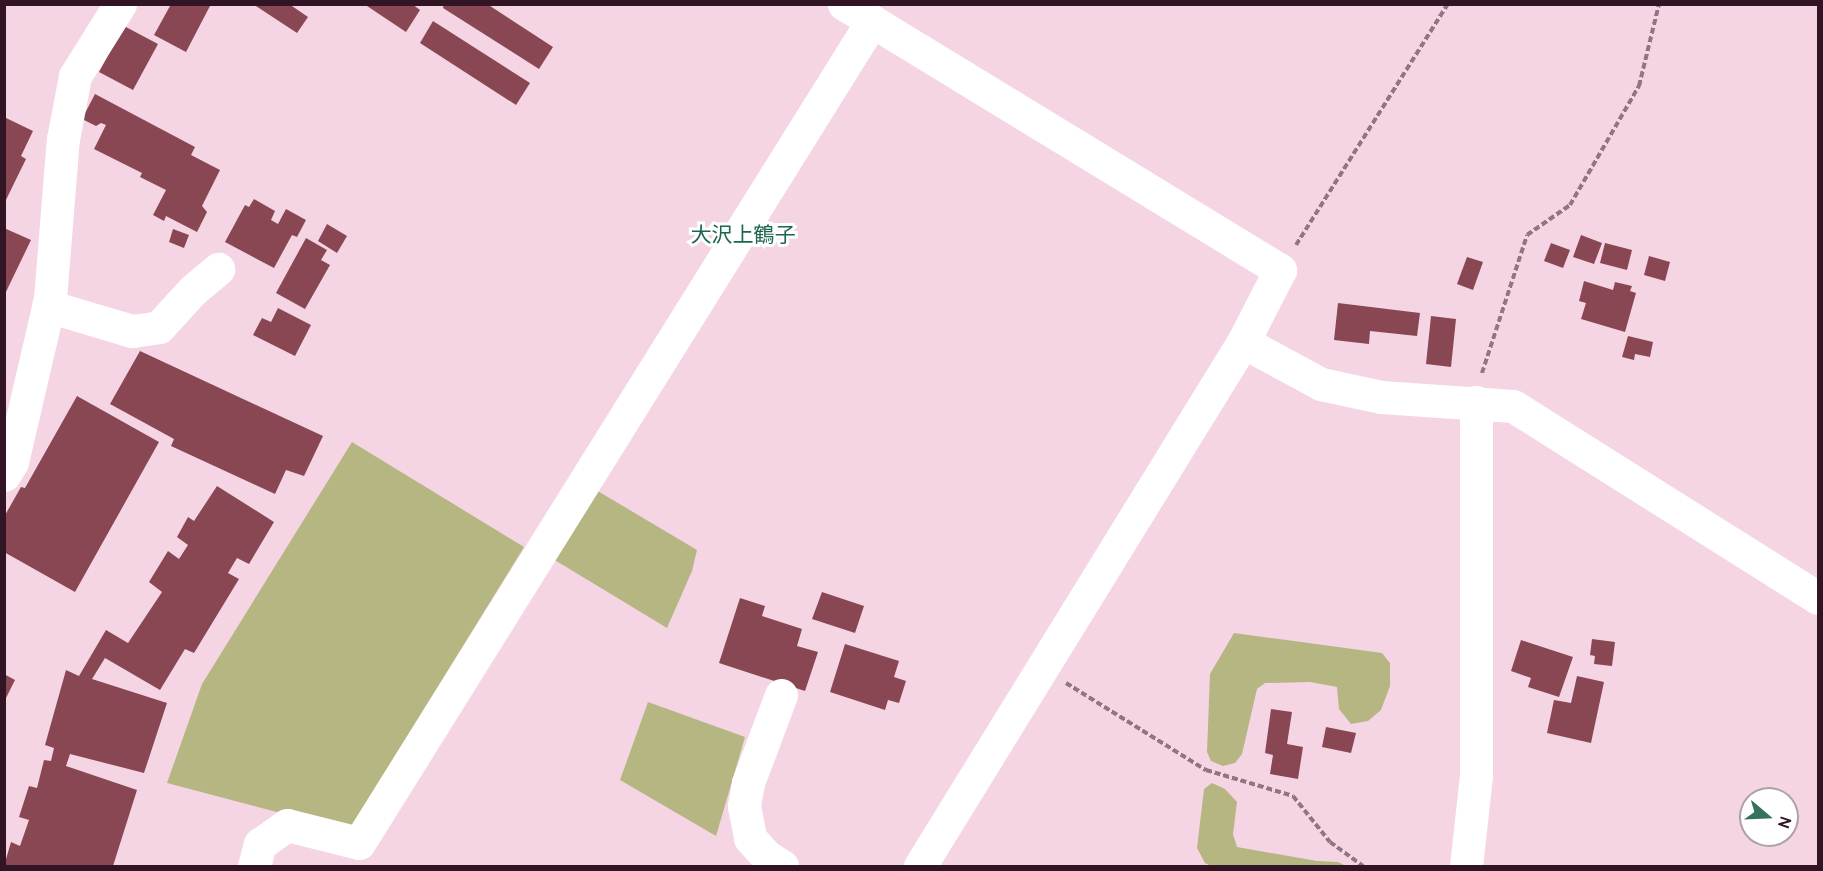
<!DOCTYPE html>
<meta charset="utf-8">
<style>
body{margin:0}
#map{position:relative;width:1823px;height:871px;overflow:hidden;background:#f5d5e4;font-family:Cabin,"Noto Sans JP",sans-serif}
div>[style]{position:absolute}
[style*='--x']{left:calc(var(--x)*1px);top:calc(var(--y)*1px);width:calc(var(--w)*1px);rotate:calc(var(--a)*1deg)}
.green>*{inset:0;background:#b5b682}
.building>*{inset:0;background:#894753}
.path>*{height:4px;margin-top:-2px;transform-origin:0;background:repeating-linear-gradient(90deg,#927483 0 6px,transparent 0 9px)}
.minor>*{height:33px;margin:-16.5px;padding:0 16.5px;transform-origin:16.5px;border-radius:16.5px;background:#fff}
span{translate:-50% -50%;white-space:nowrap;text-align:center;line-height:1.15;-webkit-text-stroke:6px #fff;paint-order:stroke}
.quarter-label{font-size:21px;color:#1c6650}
.frame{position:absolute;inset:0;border:6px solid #311524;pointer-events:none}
.north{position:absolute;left:1739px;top:787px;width:60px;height:60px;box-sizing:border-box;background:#fff;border:2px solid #ada1a7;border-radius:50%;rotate:109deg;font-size:16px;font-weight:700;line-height:24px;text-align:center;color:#311524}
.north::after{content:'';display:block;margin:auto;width:21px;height:27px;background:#35725d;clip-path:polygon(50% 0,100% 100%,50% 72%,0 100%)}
</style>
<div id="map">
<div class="green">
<i style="clip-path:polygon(352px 442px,524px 547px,349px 831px,167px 783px,202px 684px)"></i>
<i style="clip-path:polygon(596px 490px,697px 550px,692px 571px,667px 628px,553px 559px)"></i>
<i style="clip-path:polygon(1234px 633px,1382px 653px,1390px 663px,1390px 686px,1381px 710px,1368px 721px,1351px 724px,1339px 709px,1337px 687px,1310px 682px,1265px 683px,1257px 689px,1242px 754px,1235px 763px,1223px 766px,1211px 761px,1207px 752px,1210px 674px)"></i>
<i style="clip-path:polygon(648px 702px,745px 737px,716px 836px,620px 780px)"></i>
<i style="clip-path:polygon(1212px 783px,1225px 789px,1237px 802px,1233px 834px,1237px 847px,1317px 861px,1338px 862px,1346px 866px,1211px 866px,1205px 863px,1197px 848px,1204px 789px)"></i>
</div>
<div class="building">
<i style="clip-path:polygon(167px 4px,211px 4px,186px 52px,154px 35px,170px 6px)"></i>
<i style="clip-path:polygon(253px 4px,289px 4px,308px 17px,297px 33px)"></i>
<i style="clip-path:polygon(364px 4px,412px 4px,420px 10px,406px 32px)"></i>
<i style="clip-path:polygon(444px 4px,487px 4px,553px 47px,539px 69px,443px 8px)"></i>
<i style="clip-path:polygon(433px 21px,530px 83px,516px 105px,420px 43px)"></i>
<i style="clip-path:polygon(124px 26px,158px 44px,133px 90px,99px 72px)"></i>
<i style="clip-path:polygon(95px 94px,195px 147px,191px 155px,220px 170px,202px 206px,207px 212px,197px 232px,166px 216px,164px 221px,153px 215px,166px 190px,140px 177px,142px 173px,94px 149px,106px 125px,101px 123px,96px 126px,82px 119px)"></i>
<i style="clip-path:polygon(4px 117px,33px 131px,21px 156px,26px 159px,4px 204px)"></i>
<i style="clip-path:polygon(254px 199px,275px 211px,271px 220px,278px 224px,286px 209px,306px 220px,297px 237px,292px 235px,274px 268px,225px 242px,245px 205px,249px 207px)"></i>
<i style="clip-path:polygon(327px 224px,347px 236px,337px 253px,318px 241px)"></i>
<i style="clip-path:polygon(4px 228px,31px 240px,4px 296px)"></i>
<i style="clip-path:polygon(173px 229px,189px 235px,184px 248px,169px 242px)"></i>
<i style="clip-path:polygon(1581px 235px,1602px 243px,1594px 264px,1573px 257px)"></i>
<i style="clip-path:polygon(306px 238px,327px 250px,321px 260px,330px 265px,305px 309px,276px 293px)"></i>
<i style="clip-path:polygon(1551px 243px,1570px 250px,1563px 268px,1544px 261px)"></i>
<i style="clip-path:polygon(1605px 243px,1632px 250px,1627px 270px,1600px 263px)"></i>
<i style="clip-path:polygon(1649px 256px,1670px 262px,1665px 281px,1644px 275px)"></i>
<i style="clip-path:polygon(1467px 257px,1483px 262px,1473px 290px,1457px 284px)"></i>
<i style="clip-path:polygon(1584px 281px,1613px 290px,1615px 282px,1632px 286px,1630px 291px,1636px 293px,1625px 332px,1581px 319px,1586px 303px,1579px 301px)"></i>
<i style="clip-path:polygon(1338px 303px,1420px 313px,1417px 336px,1370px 331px,1369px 344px,1334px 340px)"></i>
<i style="clip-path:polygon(278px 308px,311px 325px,295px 356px,253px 335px,262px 318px,271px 322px)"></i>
<i style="clip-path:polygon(1431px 316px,1456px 319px,1451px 367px,1426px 364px)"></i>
<i style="clip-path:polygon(1628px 336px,1653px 342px,1650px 357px,1635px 354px,1634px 360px,1622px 357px)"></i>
<i style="clip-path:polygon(140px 351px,323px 436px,304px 476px,286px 470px,275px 494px,171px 446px,174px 439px,110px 404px)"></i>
<i style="clip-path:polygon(77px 396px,159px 442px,75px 592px,4px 552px,4px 517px,21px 487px,25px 488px)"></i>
<i style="clip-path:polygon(217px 486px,274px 522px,249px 564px,237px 558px,228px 573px,239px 579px,194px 653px,185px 649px,160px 690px,105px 658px,92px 679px,167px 703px,144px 773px,70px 754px,66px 766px,137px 790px,113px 866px,4px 866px,11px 842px,20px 846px,29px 820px,19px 817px,29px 786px,37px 788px,44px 760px,51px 761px,54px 748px,45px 745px,66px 670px,79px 676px,106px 630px,128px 643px,162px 592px,149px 582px,168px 551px,179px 559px,188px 545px,177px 537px,188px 517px,194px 521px)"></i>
<i style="clip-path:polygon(822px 592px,864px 606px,855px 633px,812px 619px)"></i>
<i style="clip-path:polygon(740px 598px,765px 606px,762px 616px,802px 629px,797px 646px,818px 652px,805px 691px,719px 663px)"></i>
<i style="clip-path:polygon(1592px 639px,1615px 642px,1612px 666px,1594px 664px,1595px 656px,1590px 655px)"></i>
<i style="clip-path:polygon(1521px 640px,1573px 657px,1559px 697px,1528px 687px,1531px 678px,1511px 671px)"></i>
<i style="clip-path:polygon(845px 644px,899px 661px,894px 677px,906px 681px,899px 703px,888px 700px,885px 710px,830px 692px)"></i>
<i style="clip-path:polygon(4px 674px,15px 680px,4px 702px)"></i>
<i style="clip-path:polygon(1577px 676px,1604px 682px,1591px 743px,1547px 733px,1554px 700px,1571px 703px)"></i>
<i style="clip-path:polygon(1271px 709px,1292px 712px,1287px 744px,1303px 747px,1298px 779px,1270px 774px,1273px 755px,1265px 753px)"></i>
<i style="clip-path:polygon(1326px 727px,1356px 733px,1351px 753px,1322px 747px)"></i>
</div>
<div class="path">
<i style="--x:1296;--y:245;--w:285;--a:-57.8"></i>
<i style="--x:1482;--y:373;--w:145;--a:-71.9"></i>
<i style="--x:1527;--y:235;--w:52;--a:-34.9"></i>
<i style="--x:1570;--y:205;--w:138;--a:-59.9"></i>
<i style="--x:1639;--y:86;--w:84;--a:-76.3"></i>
<i style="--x:1066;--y:683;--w:165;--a:31.9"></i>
<i style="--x:1206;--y:770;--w:91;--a:16.6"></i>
<i style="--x:1293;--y:796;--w:59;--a:51.2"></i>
<i style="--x:1330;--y:842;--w:41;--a:36"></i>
</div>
<div class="minor">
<i style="--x:844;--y:4;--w:511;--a:31.39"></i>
<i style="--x:1280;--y:270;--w:81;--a:117.2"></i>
<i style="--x:1243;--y:342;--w:616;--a:121.65"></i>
<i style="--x:48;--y:306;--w:88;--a:16.6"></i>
<i style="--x:132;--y:331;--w:27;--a:-8"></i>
<i style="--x:159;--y:327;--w:50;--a:-47.4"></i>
<i style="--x:193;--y:290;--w:33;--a:-40"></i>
<i style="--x:1243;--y:342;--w:89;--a:28.3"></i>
<i style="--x:1321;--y:384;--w:61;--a:12.2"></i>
<i style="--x:1381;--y:397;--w:132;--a:3.9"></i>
<i style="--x:1513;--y:406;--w:360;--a:32.2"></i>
<i style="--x:4;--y:475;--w:15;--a:-58"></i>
<i style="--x:12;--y:462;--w:167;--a:-76.9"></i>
<i style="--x:50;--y:299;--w:161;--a:-85.4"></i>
<i style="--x:63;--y:139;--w:64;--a:-79.2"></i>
<i style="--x:75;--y:76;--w:85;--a:-58"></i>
<i style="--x:781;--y:695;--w:94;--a:110.6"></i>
<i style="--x:748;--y:783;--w:23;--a:100"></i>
<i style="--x:744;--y:806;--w:33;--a:79"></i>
<i style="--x:750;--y:838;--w:24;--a:48"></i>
<i style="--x:766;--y:856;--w:19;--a:32"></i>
<i style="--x:254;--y:866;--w:23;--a:-75"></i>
<i style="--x:260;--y:844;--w:33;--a:-35"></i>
<i style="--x:287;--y:825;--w:74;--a:14"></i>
<i style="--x:359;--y:843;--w:969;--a:-58.03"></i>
<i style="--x:1466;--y:866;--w:91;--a:-83.7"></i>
<i style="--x:1476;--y:776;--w:374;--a:-90"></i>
</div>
<div class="quarter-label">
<span style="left:743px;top:235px">大沢上鶴子</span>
</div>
<div class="frame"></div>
<div class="north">N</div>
</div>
